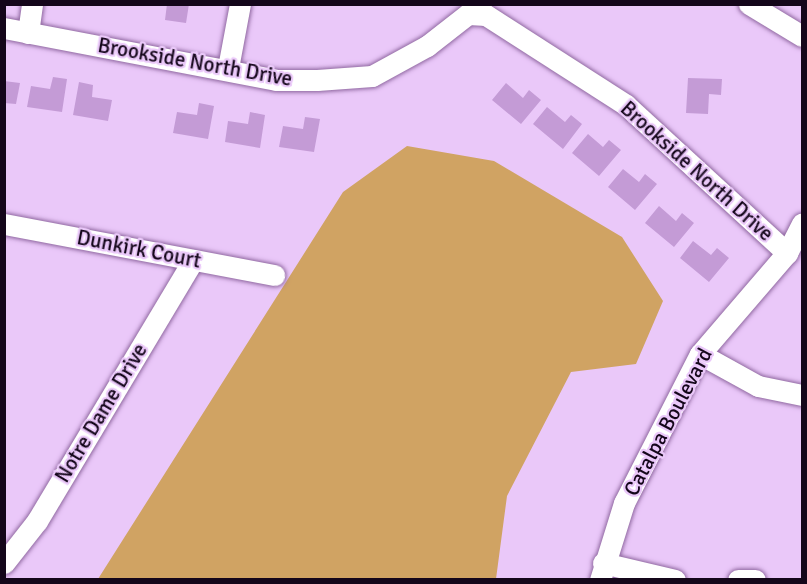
<!DOCTYPE html>
<style>
body{margin:0}
#map{position:relative;width:807px;height:584px;overflow:hidden;background:#eac8f9;font-family:Signika,sans-serif}
div>[style]{position:absolute}
[style*='--x']{left:calc(var(--x)*1px);top:calc(var(--y)*1px);width:calc(var(--w)*1px);rotate:calc(var(--a)*1deg)}
.green>*{inset:0;background:#d0a363}
.building>*{inset:0;background:#c49bd6}
.roads{filter:drop-shadow(0 0 2px #9068a1) drop-shadow(0 0 2px #9068a1)}
.minor>*{height:21px;margin:-10.5px;padding:0 10.5px;transform-origin:10.5px;border-radius:10.5px;background:#fff}
span{translate:-50% -50%;white-space:nowrap;text-align:center;line-height:1.15;-webkit-text-stroke:4.5px #eac8f9;paint-order:stroke}
.street-label{font-size:21px;color:#14061a}
.frame{position:absolute;inset:0;border:6px solid #14061a;pointer-events:none}
</style>
<div id="map">
<div class="green">
<i style="clip-path:polygon(407px 146px,494px 161px,622px 237px,663px 301px,636px 364px,571px 372px,507px 496px,496px 579px,98px 579px,343px 192px)"></i>
</div>
<div class="building">
<i style="clip-path:polygon(167px 4px,189px 4px,186px 23px,165px 20px)"></i>
<i style="clip-path:polygon(53px 77px,67px 79px,62px 112px,27px 107px,31px 86px,50px 89px)"></i>
<i style="clip-path:polygon(688px 78px,722px 79px,721px 95px,709px 94px,708px 114px,686px 113px)"></i>
<i style="clip-path:polygon(4px 81px,20px 83px,16px 104px,4px 103px)"></i>
<i style="clip-path:polygon(79px 82px,93px 85px,92px 97px,112px 100px,108px 121px,73px 115px)"></i>
<i style="clip-path:polygon(506px 83px,523px 98px,529px 90px,541px 100px,521px 124px,492px 100px)"></i>
<i style="clip-path:polygon(199px 103px,214px 106px,208px 139px,173px 133px,177px 112px,197px 115px)"></i>
<i style="clip-path:polygon(547px 107px,565px 122px,571px 115px,582px 124px,563px 149px,533px 124px)"></i>
<i style="clip-path:polygon(250px 112px,265px 115px,260px 148px,225px 142px,228px 121px,248px 124px)"></i>
<i style="clip-path:polygon(305px 117px,320px 119px,314px 152px,279px 147px,283px 126px,303px 129px)"></i>
<i style="clip-path:polygon(588px 134px,603px 147px,609px 140px,621px 150px,599px 176px,572px 153px)"></i>
<i style="clip-path:polygon(623px 169px,639px 182px,645px 174px,657px 184px,635px 210px,608px 187px)"></i>
<i style="clip-path:polygon(659px 206px,676px 221px,682px 213px,694px 223px,674px 247px,645px 223px)"></i>
<i style="clip-path:polygon(693px 241px,711px 255px,717px 248px,729px 258px,709px 282px,680px 258px)"></i>
</div>
<div class="roads">
<div class="minor">
<i style="--x:749;--y:4;--w:62;--a:31.1"></i>
<i style="--x:4;--y:28;--w:277;--a:10.8"></i>
<i style="--x:276;--y:80;--w:41;--a:0"></i>
<i style="--x:317;--y:80;--w:55;--a:-4.2"></i>
<i style="--x:372;--y:76;--w:63;--a:-28.6"></i>
<i style="--x:427;--y:46;--w:52;--a:-38"></i>
<i style="--x:468;--y:14;--w:18;--a:3"></i>
<i style="--x:486;--y:15;--w:166;--a:32.7"></i>
<i style="--x:626;--y:105;--w:219;--a:42.6"></i>
<i style="--x:28;--y:33;--w:29;--a:-82"></i>
<i style="--x:228;--y:68;--w:65;--a:-79.4"></i>
<i style="--x:4;--y:224;--w:275;--a:10.7"></i>
<i style="--x:700;--y:354;--w:66;--a:28.9"></i>
<i style="--x:758;--y:386;--w:45;--a:11.6"></i>
<i style="--x:4;--y:563;--w:53;--a:-51.8"></i>
<i style="--x:37;--y:521;--w:304;--a:-59.1"></i>
<i style="--x:603;--y:563;--w:74;--a:13.3"></i>
<i style="--x:600;--y:580;--w:81;--a:-72.7"></i>
<i style="--x:624;--y:503;--w:167;--a:-63"></i>
<i style="--x:700;--y:354;--w:133;--a:-49.3"></i>
<i style="--x:787;--y:253;--w:33;--a:-63"></i>
<i style="--x:738;--y:580;--w:17;--a:0"></i>
</div>
</div>
<div class="street-label">
<span style="left:195px;top:62px;rotate:10deg">Brookside North Drive</span>
<span style="left:697px;top:171px;rotate:42deg">Brookside North Drive</span>
<span style="left:139px;top:249px;rotate:11deg">Dunkirk Court</span>
<span style="left:101px;top:413px;rotate:-59deg">Notre Dame Drive</span>
<span style="left:668px;top:422px;rotate:-62deg">Catalpa Boulevard</span>
</div>
<div class="frame"></div>
</div>
